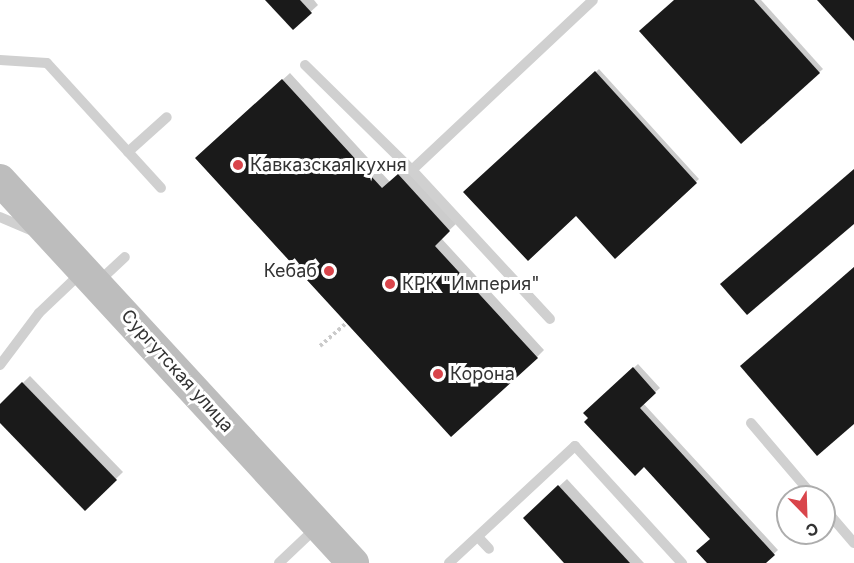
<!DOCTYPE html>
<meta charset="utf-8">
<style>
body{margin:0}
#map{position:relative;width:854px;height:563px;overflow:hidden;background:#fff;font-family:Inter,sans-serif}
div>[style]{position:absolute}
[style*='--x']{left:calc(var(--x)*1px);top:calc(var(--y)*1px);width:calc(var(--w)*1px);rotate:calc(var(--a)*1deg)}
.shadow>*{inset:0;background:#0003}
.building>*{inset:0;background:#1a1a1a}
.path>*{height:4px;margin-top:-2px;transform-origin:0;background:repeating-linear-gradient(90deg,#cacaca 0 3px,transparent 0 6px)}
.lane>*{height:10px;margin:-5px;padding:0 5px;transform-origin:5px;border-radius:5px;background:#d0d0d0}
.secondary>*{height:32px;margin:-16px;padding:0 16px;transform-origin:16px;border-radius:16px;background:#bdbdbd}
.dots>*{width:16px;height:16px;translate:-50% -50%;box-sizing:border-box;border:3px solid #fff;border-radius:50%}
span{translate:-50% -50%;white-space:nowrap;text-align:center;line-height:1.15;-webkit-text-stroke:6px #fff;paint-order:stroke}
.poi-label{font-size:18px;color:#333}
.left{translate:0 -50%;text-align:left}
.right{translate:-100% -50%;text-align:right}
.street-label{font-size:18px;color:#333}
.north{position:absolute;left:776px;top:485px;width:60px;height:60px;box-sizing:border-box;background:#fff;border:2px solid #adadad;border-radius:50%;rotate:157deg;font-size:16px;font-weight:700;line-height:24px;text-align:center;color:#333}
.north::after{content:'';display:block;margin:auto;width:21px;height:27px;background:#d9454b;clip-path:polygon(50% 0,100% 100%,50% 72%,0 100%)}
</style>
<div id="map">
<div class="shadow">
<i style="clip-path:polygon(281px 0,314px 0,318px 5px,293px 28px)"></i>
<i style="clip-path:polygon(676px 0,761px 0,823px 69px,741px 142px)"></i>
<i style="clip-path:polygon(599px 69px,699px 179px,615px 257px,576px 214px,466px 192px)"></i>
<i style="clip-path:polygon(290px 73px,390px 182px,406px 168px,457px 223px,441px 238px,544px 350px,537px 357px,205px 151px)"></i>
<i style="clip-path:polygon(854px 267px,854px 422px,742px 366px)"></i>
<i style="clip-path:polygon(638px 364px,660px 388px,643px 403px,778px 550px,764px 563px,709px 563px,711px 539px,644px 465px,585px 413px)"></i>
<i style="clip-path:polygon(30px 376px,123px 472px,85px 509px,0 421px,0 405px)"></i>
<i style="clip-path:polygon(567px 479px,644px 563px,566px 563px,532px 511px)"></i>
</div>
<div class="building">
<i style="clip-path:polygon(265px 0,300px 0,312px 13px,293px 30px)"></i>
<i style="clip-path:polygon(674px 0,754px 0,820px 73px,741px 144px,639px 31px)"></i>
<i style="clip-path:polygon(817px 0,854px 0,854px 41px)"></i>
<i style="clip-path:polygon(595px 71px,697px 183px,615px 259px,576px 216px,528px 261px,463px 192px)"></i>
<i style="clip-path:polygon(282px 79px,382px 188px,398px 174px,450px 231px,435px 246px,538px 358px,451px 437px,195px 158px)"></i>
<i style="clip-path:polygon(854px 169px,854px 224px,747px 315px,720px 284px)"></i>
<i style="clip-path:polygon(854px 267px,854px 424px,817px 456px,740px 366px)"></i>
<i style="clip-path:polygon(633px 367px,656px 393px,640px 408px,775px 555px,766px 563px,707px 563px,696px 551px,710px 539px,644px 467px,635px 476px,584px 422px,588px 418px,583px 413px)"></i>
<i style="clip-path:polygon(22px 382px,117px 480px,85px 511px,0 423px,0 404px)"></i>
<i style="clip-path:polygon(558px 485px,630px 563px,564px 563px,523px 518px)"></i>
</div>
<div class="path">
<i style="--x:320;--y:346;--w:35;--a:-41"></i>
</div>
<div class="lane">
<i style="--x:0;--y:60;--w:47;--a:3.7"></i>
<i style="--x:47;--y:63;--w:169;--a:47.6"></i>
<i style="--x:305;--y:65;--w:150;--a:44.5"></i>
<i style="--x:412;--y:170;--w:248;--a:-43.2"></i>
<i style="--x:128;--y:152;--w:52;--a:-41.9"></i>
<i style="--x:412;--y:170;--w:203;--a:47.2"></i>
<i style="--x:0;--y:217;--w:36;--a:23"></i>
<i style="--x:97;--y:283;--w:38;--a:-43"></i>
<i style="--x:0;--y:365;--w:65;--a:-53.1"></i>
<i style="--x:39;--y:313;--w:59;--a:-43.6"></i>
<i style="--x:751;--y:423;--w:97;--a:49.6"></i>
<i style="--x:824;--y:508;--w:46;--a:49.4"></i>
<i style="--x:478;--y:537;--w:16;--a:47"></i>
<i style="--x:279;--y:563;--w:51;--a:-43.4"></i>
<i style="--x:449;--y:563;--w:172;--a:-42.9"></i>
<i style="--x:575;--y:446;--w:159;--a:47.6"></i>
</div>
<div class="secondary">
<i style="--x:0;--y:180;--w:521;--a:47.33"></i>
</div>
<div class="dots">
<i style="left:238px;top:165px;background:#d9454b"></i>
<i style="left:329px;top:271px;background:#d9454b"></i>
<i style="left:390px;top:284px;background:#d9454b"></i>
<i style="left:438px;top:374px;background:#d9454b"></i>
</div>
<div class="poi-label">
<span class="left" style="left:250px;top:165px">Кавказская кухня</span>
<span class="right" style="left:317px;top:271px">Кебаб</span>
<span class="left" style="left:402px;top:284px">КРК "Империя"</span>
<span class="left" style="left:450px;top:374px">Корона</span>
</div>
<div class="street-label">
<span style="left:177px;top:371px;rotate:48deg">Сургутская улица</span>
</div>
<div class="north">С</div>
</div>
